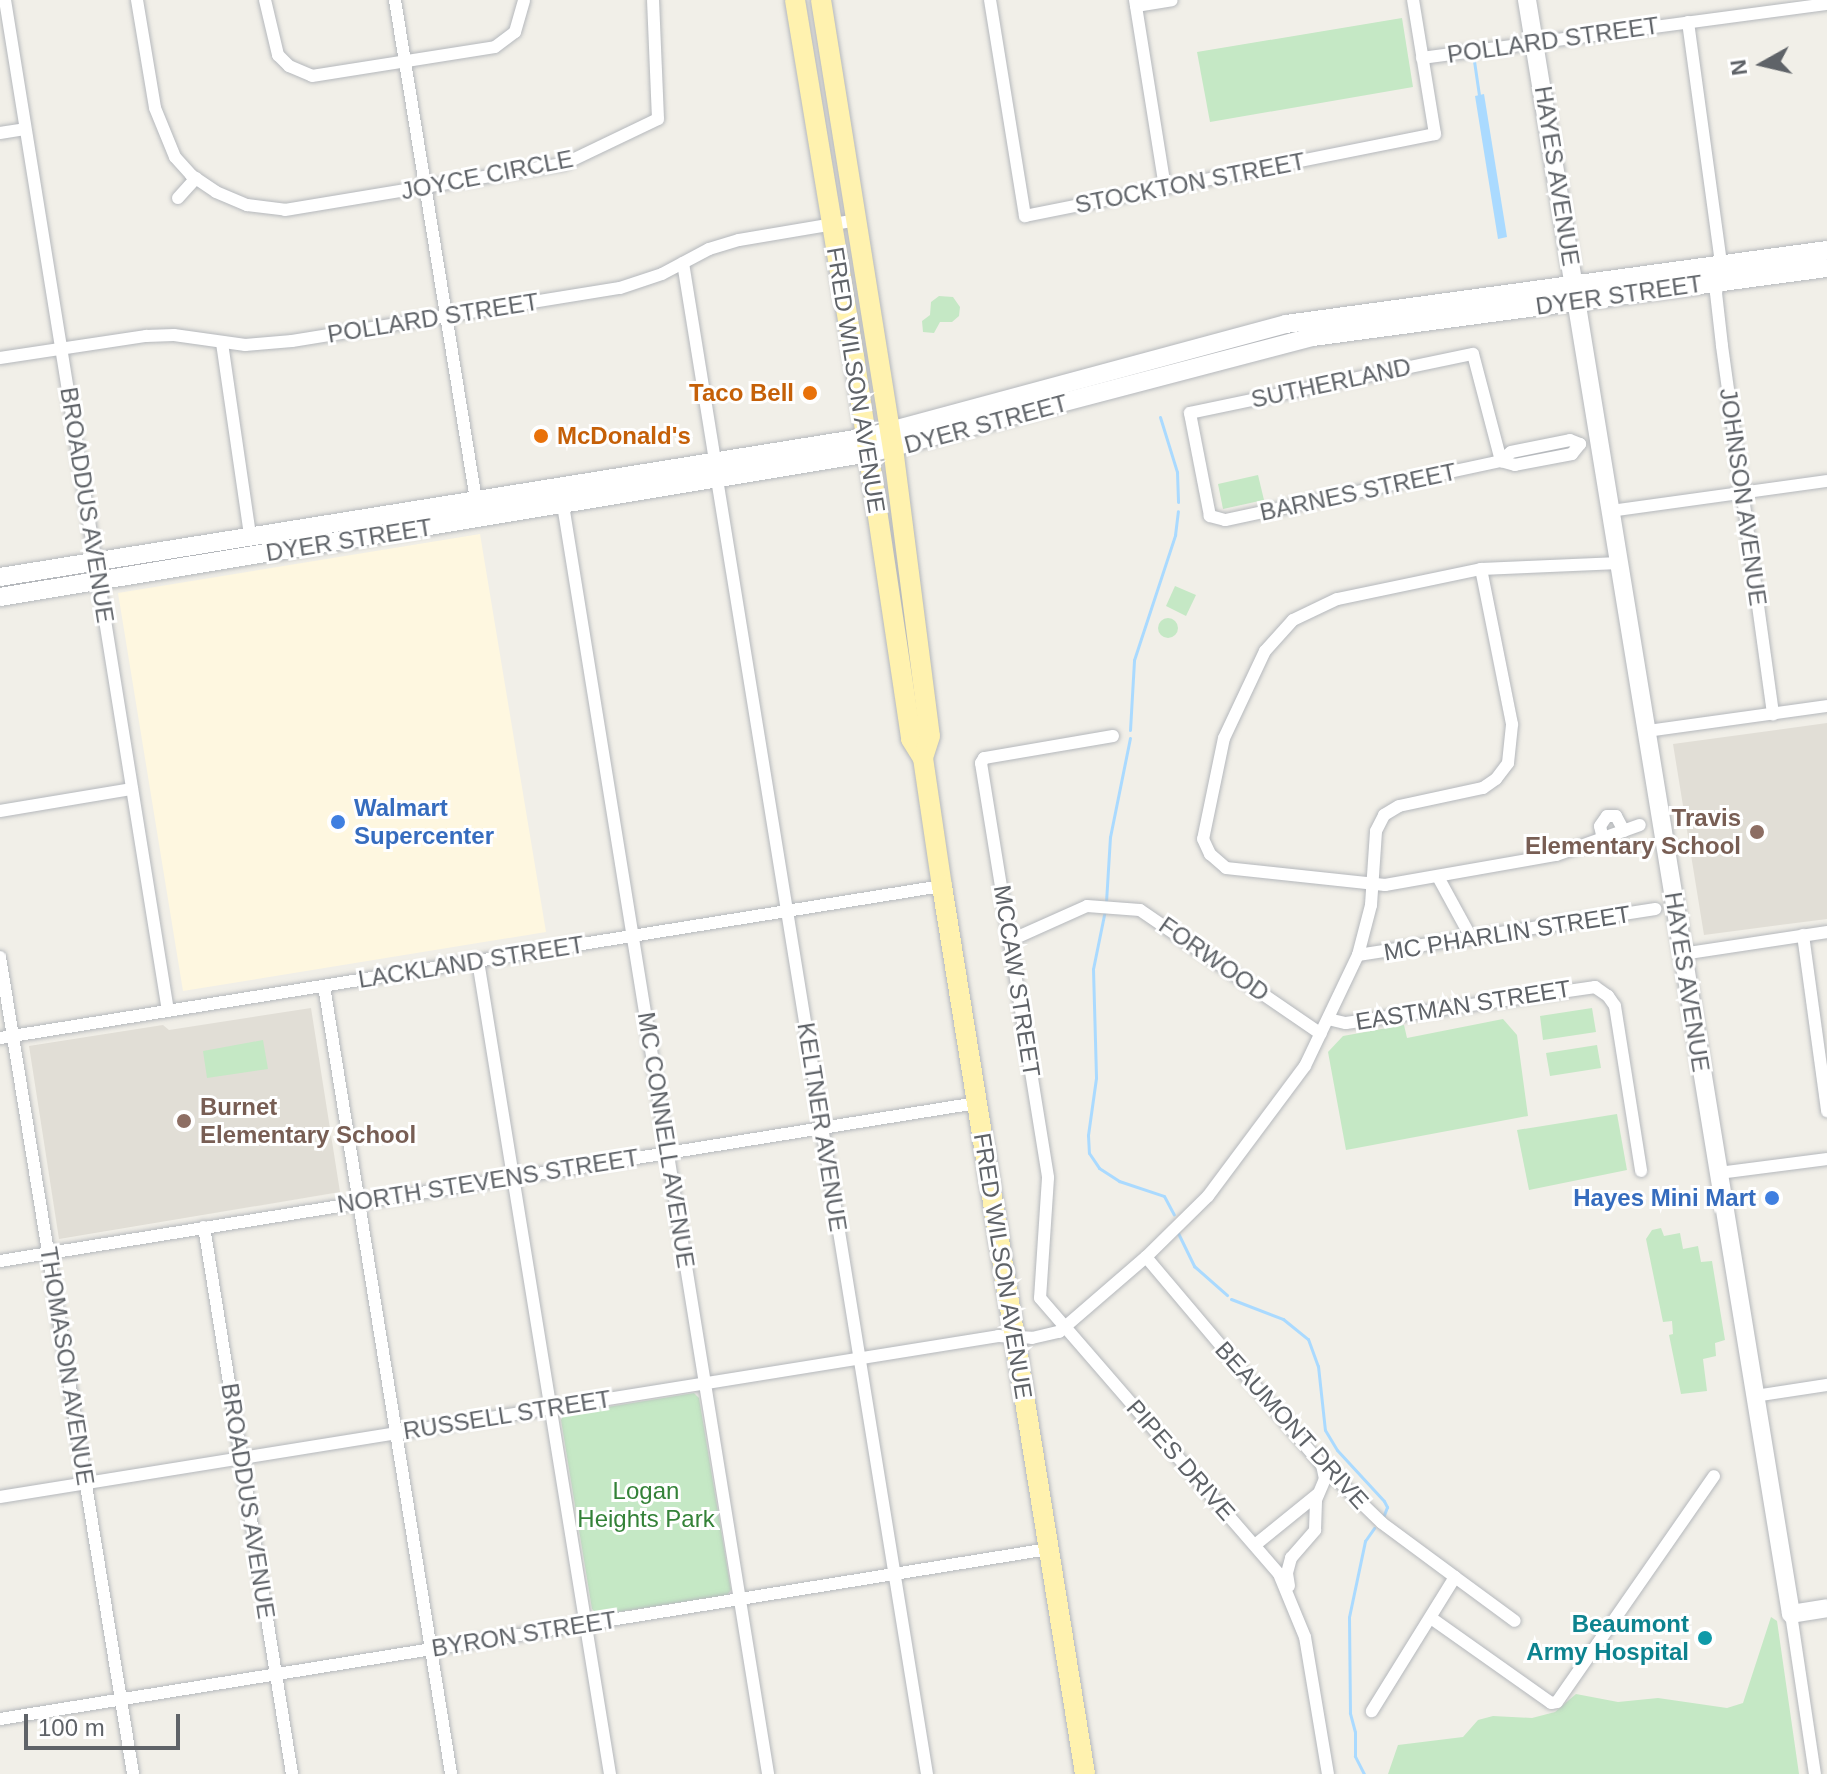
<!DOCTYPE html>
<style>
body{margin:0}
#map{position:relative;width:1827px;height:1774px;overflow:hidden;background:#f1efe8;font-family:Helvetica,sans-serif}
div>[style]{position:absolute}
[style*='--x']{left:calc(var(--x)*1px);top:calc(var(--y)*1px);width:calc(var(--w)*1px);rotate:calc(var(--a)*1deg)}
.commercial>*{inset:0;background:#fef7e0}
.education>*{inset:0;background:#e1ded6}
.green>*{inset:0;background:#c5e8c5}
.round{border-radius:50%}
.water>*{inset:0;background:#aadaff}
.stream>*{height:3px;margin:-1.5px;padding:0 1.5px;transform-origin:1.5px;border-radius:1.5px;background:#aadaff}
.roads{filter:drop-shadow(0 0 2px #b5b8bc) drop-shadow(0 0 2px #b5b8bc)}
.street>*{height:12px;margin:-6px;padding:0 6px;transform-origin:6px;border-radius:6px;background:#fff}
.secondary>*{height:18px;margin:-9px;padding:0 9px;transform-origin:9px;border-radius:9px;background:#fff}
.primary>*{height:20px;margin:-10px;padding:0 10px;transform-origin:10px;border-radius:10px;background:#fff2af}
.dots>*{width:22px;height:22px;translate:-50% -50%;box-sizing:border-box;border:4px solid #fff;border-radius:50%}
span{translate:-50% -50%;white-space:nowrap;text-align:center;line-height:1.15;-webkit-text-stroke:6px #fff;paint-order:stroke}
.street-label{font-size:24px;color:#5f6368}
.food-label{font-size:24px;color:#c56008;font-weight:700}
.right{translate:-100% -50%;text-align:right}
.left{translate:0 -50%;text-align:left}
.shop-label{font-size:24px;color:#366cbe;font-weight:700}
.education-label{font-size:24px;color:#785e54;font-weight:700}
.park-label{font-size:24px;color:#348238}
.culture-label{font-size:24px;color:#0d838f;font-weight:700}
.north{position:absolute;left:1723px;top:24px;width:80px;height:80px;-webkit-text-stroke:6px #fff;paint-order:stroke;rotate:262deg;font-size:22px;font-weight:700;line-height:32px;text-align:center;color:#5f6368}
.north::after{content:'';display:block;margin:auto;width:28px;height:36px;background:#5f6368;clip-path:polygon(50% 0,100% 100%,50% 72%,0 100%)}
.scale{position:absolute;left:24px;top:1714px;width:156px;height:36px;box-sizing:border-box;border:4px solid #5f6368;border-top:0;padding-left:10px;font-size:24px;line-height:28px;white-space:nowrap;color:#5f6368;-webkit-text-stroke:6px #fff;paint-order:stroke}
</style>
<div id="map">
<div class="commercial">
<i style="clip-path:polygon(480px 534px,546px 932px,183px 991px,118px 593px)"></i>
</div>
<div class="education">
<i style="clip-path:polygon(1827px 723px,1827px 919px,1704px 935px,1673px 744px)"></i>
<i style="clip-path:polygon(311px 1008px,340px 1192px,59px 1239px,29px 1046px,163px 1025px,169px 1030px)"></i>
</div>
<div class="green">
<i style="clip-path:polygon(1402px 18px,1413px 87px,1210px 122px,1197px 52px)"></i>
<i style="clip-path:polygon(939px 296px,953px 297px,960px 307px,959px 316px,952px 322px,940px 322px,934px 333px,923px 332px,922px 321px,930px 315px,931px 302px)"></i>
<i style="clip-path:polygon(1258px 475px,1264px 500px,1223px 509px,1218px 484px)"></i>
<i style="clip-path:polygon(1175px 586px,1196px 595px,1186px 616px,1166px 606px)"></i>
<i class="round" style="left:1158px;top:618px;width:20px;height:20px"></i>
<i style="clip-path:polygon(1592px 1008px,1596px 1032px,1543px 1040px,1540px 1016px)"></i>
<i style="clip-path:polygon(1503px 1019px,1517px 1035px,1528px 1116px,1346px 1150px,1328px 1052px,1343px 1036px,1404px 1025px,1407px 1038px)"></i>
<i style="clip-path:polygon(263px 1040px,268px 1069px,207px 1078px,203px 1051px)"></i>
<i style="clip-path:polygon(1597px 1045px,1601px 1068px,1550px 1076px,1546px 1053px)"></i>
<i style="clip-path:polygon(1617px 1114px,1627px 1170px,1529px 1190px,1517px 1130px)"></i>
<i style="clip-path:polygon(1661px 1228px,1664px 1236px,1680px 1233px,1683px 1249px,1698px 1246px,1701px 1262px,1712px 1261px,1725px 1340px,1715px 1343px,1716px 1356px,1703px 1359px,1707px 1391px,1681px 1394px,1669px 1335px,1673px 1334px,1672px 1321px,1663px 1322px,1646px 1239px,1652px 1230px)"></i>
<i style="clip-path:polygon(694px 1393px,699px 1398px,731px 1590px,727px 1595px,598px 1615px,592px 1609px,561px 1420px,564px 1414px)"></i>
<i style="clip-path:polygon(1771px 1617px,1777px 1621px,1799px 1774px,1388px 1774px,1398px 1745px,1463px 1737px,1478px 1720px,1493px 1716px,1532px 1718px,1555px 1712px,1576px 1694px,1618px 1702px,1658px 1698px,1727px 1708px,1743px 1703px)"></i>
</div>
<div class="water">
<i style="clip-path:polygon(1484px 94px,1507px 237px,1498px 239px,1475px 96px)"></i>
</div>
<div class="stream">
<i style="--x:1473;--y:54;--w:41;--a:81.7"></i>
<i style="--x:1160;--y:417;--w:58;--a:72.8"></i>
<i style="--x:1177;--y:472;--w:30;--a:88"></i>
<i style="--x:1130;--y:730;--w:70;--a:-86.7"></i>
<i style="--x:1134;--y:660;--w:132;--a:-71.8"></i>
<i style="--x:1175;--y:535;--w:24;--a:-83"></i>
<i style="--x:1106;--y:902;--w:65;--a:-86.5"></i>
<i style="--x:1110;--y:837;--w:101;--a:-78.6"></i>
<i style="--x:1105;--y:910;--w:60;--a:101.5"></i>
<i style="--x:1093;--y:969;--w:109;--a:88.4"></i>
<i style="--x:1096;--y:1078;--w:58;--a:98"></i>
<i style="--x:1088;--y:1135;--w:18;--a:87"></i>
<i style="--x:1089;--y:1153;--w:18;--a:56"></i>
<i style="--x:1099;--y:1168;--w:24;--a:33"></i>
<i style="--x:1119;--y:1181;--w:47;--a:18.4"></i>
<i style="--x:1164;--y:1196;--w:21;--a:62"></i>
<i style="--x:1178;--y:1233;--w:37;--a:64"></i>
<i style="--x:1194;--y:1266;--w:44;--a:41.3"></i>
<i style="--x:1231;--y:1299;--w:56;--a:21"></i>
<i style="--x:1283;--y:1319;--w:32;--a:39"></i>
<i style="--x:1308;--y:1339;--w:29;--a:70"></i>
<i style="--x:1318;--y:1366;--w:64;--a:83.8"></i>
<i style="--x:1325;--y:1430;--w:23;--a:59"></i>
<i style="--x:1337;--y:1450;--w:69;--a:47.3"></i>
<i style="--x:1384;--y:1501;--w:7;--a:63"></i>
<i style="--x:1387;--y:1507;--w:9;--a:111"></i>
<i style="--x:1364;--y:1774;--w:20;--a:-117"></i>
<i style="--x:1355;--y:1756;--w:24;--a:-90"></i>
<i style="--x:1355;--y:1732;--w:20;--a:-105"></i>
<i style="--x:1350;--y:1713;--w:96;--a:-90.6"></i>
<i style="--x:1349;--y:1617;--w:78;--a:-78.1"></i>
<i style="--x:1365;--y:1541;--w:16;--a:-55"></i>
</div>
<div class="roads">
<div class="street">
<i style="--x:5;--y:0;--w:1024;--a:80.84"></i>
<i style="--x:137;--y:0;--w:109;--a:80.5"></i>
<i style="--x:155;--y:108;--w:53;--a:67.8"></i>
<i style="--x:175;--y:157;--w:24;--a:48"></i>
<i style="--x:191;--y:175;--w:30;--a:34"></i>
<i style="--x:216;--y:192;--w:34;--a:23"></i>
<i style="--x:247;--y:205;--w:38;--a:7"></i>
<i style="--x:285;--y:210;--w:283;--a:-9.4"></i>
<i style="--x:564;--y:164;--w:104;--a:-25.6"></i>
<i style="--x:658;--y:119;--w:119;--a:-92.4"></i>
<i style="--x:265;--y:0;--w:57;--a:76.7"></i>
<i style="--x:278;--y:55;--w:16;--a:45"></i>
<i style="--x:289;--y:66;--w:25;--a:23"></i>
<i style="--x:312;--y:76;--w:185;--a:-9"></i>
<i style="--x:495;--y:47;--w:25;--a:-37"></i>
<i style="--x:515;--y:32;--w:33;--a:-74"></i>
<i style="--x:395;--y:0;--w:507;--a:80.8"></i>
<i style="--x:990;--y:0;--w:219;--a:80.8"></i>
<i style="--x:1025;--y:216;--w:418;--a:-11.3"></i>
<i style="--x:1435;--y:134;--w:136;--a:-99.3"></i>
<i style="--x:1135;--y:0;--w:189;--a:80.9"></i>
<i style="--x:1136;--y:6;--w:36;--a:-9"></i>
<i style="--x:1688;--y:22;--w:244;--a:82.2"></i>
<i style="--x:1422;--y:58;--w:409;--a:-7.6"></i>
<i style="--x:0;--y:133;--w:25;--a:-9"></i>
<i style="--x:178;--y:198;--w:27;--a:-48"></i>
<i style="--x:683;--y:263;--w:201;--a:80.8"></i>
<i style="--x:1718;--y:281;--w:12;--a:99"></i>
<i style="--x:1716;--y:293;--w:53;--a:83.5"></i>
<i style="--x:1722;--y:346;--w:372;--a:82.1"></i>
<i style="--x:222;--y:343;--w:195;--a:81.7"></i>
<i style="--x:1473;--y:354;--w:111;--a:75.3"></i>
<i style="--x:1501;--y:461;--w:282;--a:167.9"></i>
<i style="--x:1225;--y:520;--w:16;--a:-165"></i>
<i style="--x:1210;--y:516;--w:105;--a:-101"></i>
<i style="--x:1190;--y:413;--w:289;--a:-11.8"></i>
<i style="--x:0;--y:358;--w:148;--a:-8.6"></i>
<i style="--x:146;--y:336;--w:28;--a:-2"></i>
<i style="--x:174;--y:335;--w:72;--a:8"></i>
<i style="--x:245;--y:345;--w:47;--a:-4.9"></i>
<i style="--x:292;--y:341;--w:332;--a:-9.2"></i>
<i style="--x:620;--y:288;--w:44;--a:-18.4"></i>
<i style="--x:662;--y:274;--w:53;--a:-28"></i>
<i style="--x:709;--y:249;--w:31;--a:-17"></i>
<i style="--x:739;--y:240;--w:120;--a:-9.6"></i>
<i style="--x:1570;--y:440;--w:11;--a:22"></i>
<i style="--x:1580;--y:444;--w:13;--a:129"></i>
<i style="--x:1572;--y:454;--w:58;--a:169.1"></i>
<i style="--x:1515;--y:465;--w:15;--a:-164"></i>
<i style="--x:1501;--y:461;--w:13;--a:-42"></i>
<i style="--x:1511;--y:452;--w:60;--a:-11.5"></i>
<i style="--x:717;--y:479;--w:1312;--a:80.79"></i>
<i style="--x:563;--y:505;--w:1285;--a:80.82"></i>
<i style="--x:1610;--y:511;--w:219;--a:-7.9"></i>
<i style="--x:1619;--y:563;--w:138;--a:177.5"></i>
<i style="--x:1481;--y:569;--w:147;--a:168.2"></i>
<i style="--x:1337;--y:599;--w:49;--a:154.5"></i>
<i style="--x:1293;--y:620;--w:42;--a:132.1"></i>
<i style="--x:1265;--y:651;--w:96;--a:115.2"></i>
<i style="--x:1224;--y:738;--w:103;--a:101.7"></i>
<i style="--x:1203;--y:839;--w:17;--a:65"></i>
<i style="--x:1210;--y:854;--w:21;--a:41"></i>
<i style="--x:1226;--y:868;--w:160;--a:6.1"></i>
<i style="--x:1385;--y:885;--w:174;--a:-10"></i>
<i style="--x:1556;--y:855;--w:89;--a:-19.7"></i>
<i style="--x:1647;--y:731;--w:182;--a:-7.9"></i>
<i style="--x:1113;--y:736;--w:131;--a:170.3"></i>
<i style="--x:984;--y:758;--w:6;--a:121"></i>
<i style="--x:981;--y:763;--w:420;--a:80.8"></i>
<i style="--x:1048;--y:1178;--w:120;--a:93.8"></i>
<i style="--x:1040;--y:1298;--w:365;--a:49.1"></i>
<i style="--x:1279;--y:1574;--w:68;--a:67.6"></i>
<i style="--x:1305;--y:1637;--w:139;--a:80.5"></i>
<i style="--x:0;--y:811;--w:134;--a:-9.5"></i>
<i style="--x:1603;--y:839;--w:13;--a:-103"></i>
<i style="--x:1600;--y:826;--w:12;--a:-55"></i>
<i style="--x:1607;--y:816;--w:9;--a:0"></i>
<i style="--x:1616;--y:816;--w:17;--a:62"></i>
<i style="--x:1438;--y:877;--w:71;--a:61.3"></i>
<i style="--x:1803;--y:935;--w:178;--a:82.2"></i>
<i style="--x:1011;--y:940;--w:83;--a:-24.1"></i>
<i style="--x:1087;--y:906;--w:53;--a:4.3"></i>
<i style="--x:1140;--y:910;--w:219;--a:34.4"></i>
<i style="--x:1682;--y:954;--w:147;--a:-8.6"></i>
<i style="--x:1358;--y:955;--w:301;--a:-8.8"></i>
<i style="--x:0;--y:957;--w:828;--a:80.75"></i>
<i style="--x:478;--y:961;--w:824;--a:80.78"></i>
<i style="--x:324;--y:986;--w:798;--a:80.84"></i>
<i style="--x:1328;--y:1019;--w:18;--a:13"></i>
<i style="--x:1346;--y:1023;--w:252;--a:-8.2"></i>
<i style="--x:1595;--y:987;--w:16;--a:35"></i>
<i style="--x:1608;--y:996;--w:12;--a:55"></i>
<i style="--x:1615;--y:1006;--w:167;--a:81"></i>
<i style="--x:0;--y:1038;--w:954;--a:-9.17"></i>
<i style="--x:1719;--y:1173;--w:109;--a:-7.4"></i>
<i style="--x:204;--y:1227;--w:554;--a:80.86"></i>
<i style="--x:1146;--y:1257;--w:272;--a:49.8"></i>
<i style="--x:1322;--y:1465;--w:83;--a:44"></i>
<i style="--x:1382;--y:1523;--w:91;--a:36.5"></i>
<i style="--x:1455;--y:1577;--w:158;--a:121.8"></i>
<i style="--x:0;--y:1261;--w:990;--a:-9.19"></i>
<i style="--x:1755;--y:1396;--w:73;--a:-8.7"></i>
<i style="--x:0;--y:1497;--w:1011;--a:-9.16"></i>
<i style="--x:998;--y:1336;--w:34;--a:3"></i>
<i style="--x:1032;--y:1338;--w:28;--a:-13"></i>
<i style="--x:1059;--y:1332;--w:115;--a:-40.8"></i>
<i style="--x:1146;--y:1257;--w:87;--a:-44.5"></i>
<i style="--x:1208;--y:1196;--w:162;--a:-53.3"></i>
<i style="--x:1305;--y:1066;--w:123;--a:-64.5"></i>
<i style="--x:1358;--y:955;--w:52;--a:-75.4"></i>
<i style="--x:1371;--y:905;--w:74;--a:-86.1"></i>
<i style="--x:1376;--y:831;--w:18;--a:-63"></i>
<i style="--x:1384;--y:815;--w:17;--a:-31"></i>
<i style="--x:1399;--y:806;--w:86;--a:-12.1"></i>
<i style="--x:1483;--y:788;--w:16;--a:-35"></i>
<i style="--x:1496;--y:779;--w:20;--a:-53"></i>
<i style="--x:1508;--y:763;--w:39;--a:-84"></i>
<i style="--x:1512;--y:724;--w:158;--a:-101.3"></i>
<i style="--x:1255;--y:1545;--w:81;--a:-39"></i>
<i style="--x:1455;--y:1577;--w:74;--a:36.3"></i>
<i style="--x:1289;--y:1586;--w:13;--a:-99"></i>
<i style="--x:1287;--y:1573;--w:16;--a:-75"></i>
<i style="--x:1291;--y:1558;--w:37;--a:-49"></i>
<i style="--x:1315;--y:1530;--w:30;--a:-88"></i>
<i style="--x:1316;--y:1500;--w:23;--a:-67"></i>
<i style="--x:1325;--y:1479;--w:14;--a:-102"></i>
<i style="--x:1791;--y:1614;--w:162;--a:81.5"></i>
<i style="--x:1431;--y:1618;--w:147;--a:35.3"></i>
<i style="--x:1551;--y:1703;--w:6;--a:-9"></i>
<i style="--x:1557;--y:1702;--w:275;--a:-55.2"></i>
<i style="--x:0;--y:1719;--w:1063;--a:-9.21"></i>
</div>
<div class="secondary">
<i style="--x:1527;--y:0;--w:1635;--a:80.71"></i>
<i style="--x:1791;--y:1614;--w:36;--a:-9"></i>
<i style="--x:0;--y:577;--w:878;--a:-9.17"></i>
<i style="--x:867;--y:437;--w:434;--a:-15.1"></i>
<i style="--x:1286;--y:324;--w:546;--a:-7.79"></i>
<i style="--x:0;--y:597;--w:882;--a:-9.4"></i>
<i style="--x:870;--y:453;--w:458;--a:-14.7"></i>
<i style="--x:1313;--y:337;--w:519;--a:-7.65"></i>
</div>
<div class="primary">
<i style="--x:795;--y:0;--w:361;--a:80.6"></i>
<i style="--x:854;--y:356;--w:387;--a:81.5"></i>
<i style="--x:911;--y:739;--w:22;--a:58"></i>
<i style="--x:821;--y:0;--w:454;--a:80.9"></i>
<i style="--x:893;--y:448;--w:290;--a:82.7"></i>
<i style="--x:930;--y:736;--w:23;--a:108"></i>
<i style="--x:923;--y:758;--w:129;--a:81.6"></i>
<i style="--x:942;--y:886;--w:899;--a:80.85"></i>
</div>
</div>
<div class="dots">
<i style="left:810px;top:393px;background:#e8710a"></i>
<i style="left:541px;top:436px;background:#e8710a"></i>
<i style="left:338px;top:822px;background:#3f7fe0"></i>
<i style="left:1757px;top:832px;background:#8d6e63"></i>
<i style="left:184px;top:1121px;background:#8d6e63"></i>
<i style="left:1772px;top:1198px;background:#3f7fe0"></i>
<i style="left:1705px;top:1638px;background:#0f9aa8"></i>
</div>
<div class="street-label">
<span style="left:1553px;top:40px;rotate:-8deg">POLLARD STREET</span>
<span style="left:487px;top:175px;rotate:-11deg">JOYCE CIRCLE</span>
<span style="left:1557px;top:176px;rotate:81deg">HAYES AVENUE</span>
<span style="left:1190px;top:183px;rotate:-11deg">STOCKTON STREET</span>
<span style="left:1619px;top:295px;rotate:-8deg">DYER STREET</span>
<span style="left:433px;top:318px;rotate:-9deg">POLLARD STREET</span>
<span style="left:856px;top:380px;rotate:81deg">FRED WILSON AVENUE</span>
<span style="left:1331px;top:383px;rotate:-12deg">SUTHERLAND</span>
<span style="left:986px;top:424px;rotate:-15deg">DYER STREET</span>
<span style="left:1358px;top:492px;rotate:-12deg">BARNES STREET</span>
<span style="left:1743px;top:497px;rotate:82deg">JOHNSON AVENUE</span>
<span style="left:87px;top:505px;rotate:81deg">BROADDUS AVENUE</span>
<span style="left:349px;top:540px;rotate:-9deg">DYER STREET</span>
<span style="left:1507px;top:933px;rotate:-9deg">MC PHARLIN STREET</span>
<span style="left:1214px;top:959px;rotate:35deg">FORWOOD</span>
<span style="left:471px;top:962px;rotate:-9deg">LACKLAND STREET</span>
<span style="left:1017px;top:981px;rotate:81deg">MCCAW STREET</span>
<span style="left:1687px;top:982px;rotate:81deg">HAYES AVENUE</span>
<span style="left:1463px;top:1005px;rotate:-9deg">EASTMAN STREET</span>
<span style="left:822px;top:1127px;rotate:81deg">KELTNER AVENUE</span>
<span style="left:666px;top:1140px;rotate:81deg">MC CONNELL AVENUE</span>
<span style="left:488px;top:1181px;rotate:-9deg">NORTH STEVENS STREET</span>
<span style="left:1003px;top:1266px;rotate:81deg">FRED WILSON AVENUE</span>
<span style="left:67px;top:1366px;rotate:81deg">THOMASON AVENUE</span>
<span style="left:507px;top:1415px;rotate:-9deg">RUSSELL STREET</span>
<span style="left:1292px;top:1425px;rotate:48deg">BEAUMONT DRIVE</span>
<span style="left:1181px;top:1460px;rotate:49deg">PIPES DRIVE</span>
<span style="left:248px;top:1501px;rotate:81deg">BROADDUS AVENUE</span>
<span style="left:524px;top:1634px;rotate:-9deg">BYRON STREET</span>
</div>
<div class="food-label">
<span class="right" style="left:794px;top:393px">Taco Bell</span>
<span class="left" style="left:557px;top:436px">McDonald's</span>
</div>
<div class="shop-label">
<span class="left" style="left:354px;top:822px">Walmart<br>Supercenter</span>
<span class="right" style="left:1756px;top:1198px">Hayes Mini Mart</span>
</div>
<div class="education-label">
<span class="right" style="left:1741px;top:832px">Travis<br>Elementary School</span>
<span class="left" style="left:200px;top:1121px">Burnet<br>Elementary School</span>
</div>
<div class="park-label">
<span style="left:646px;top:1505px">Logan<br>Heights Park</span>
</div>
<div class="culture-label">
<span class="right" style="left:1689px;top:1638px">Beaumont<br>Army Hospital</span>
</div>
<div class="north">N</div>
<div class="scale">100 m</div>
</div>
